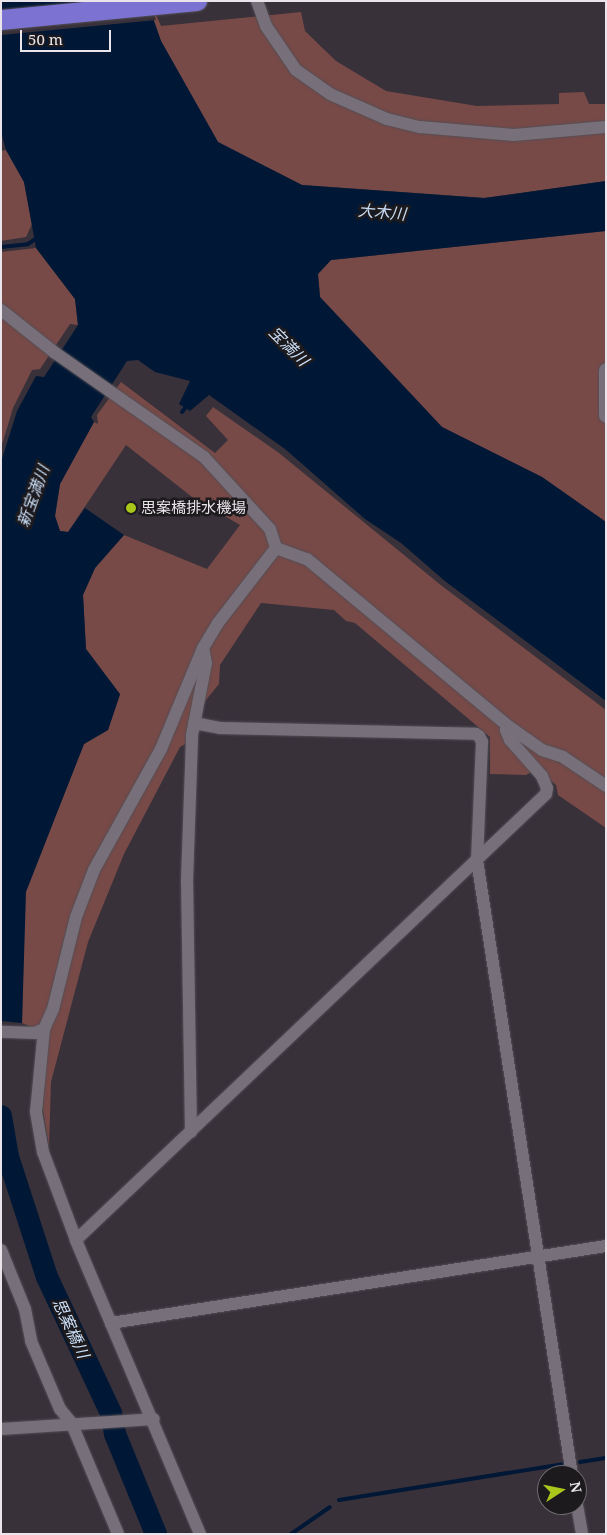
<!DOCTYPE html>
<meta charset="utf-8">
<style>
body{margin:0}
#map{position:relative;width:607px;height:1535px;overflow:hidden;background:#38313a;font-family:"Noto Serif","Noto Sans JP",serif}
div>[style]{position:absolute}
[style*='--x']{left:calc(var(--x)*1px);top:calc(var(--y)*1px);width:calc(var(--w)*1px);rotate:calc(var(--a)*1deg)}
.green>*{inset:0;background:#774a48}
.water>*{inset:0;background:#001836}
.pier>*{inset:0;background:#38313a}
.stream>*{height:4px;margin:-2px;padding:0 2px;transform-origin:2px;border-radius:2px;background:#001836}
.river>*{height:22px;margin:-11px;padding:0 11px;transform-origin:11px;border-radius:11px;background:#001836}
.roads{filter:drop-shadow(0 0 1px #544e55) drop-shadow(0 0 1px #544e55)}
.minor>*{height:12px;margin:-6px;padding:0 6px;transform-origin:6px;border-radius:6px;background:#77707a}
.tertiary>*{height:15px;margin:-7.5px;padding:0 7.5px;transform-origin:7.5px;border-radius:7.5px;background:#77707a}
.trunk>*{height:20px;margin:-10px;padding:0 10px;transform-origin:10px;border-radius:10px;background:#7b72d2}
.dots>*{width:14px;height:14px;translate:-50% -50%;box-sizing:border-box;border:2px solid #1d1a1e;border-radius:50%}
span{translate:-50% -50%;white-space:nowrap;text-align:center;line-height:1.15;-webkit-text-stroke:5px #1d1a1e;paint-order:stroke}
.poi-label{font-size:15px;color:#e9e5ea}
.left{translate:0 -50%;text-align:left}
.water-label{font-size:16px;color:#c9def6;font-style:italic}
.frame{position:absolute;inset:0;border:2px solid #e9e5ea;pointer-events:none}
.north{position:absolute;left:537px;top:1465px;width:50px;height:50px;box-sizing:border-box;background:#1d1a1e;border:1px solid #6f6b70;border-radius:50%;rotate:79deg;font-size:14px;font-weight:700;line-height:20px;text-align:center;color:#e9e5ea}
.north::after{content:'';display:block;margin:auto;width:18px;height:22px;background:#a9c71a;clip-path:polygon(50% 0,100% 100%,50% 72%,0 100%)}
.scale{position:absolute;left:20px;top:30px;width:91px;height:22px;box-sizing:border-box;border:2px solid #e9e5ea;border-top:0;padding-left:6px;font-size:15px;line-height:18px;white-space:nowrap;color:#e9e5ea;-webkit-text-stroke:4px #1d1a1e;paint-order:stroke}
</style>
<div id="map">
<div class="green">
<i style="clip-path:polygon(147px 1px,150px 1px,161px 26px,301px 12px,305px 31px,336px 61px,386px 91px,477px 106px,559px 104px,559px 93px,584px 92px,589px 104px,606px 104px,606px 181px,484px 198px,302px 185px,218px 142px,161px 41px)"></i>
<i style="clip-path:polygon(6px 150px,24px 182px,32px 224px,26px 237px,1px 241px,1px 151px)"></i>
<i style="clip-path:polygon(606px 231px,606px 522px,542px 477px,442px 427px,320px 297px,318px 274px,331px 260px)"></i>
<i style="clip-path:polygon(36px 248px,75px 299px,78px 325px,70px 324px,40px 369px,32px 370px,13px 408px,1px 448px,1px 252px)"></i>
<i style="clip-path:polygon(121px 382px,215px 453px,228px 440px,206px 416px,213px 407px,279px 453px,442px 586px,606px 710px,606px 828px,558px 795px,556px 785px,537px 769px,526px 775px,490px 774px,490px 737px,355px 623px,346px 621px,334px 610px,261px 603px,220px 665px,219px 684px,192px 717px,187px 743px,180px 747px,124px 854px,88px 942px,51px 1082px,49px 1147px,43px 1110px,48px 1034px,22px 1023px,25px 892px,84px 744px,108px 730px,120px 695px,86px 649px,83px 595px,95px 568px,124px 535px,207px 569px,240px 525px,192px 497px,126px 445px,68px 532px,60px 531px,55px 516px,60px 484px,94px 422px,98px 424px,97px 415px)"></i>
</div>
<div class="water">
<i style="clip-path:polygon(1px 1px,147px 1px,161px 41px,218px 142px,302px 185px,484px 198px,606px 181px,606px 231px,331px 260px,318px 274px,320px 297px,442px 427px,542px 477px,606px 522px,606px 701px,446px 582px,401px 543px,365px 519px,285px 449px,209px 395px,190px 411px,179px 404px,190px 381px,155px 372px,138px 360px,127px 361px,91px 417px,94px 422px,60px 484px,55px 516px,60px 531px,68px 532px,85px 508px,124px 535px,95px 568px,83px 595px,86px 649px,120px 694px,108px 730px,84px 744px,26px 892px,22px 1023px,1px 1021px,1px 462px,17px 411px,36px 376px,44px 377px,78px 325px,75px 299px,36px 248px,24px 182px,6px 150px,1px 132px)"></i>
</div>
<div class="pier">
<i style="clip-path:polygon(150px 1px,156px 20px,1px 35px,1px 12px)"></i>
</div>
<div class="stream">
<i style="--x:1;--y:247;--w:27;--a:-6"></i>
<i style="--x:28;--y:244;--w:11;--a:-34"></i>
<i style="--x:182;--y:412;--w:10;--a:-53"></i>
<i style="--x:1;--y:1135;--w:3;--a:0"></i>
<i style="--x:580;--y:1462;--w:26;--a:-9"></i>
<i style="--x:339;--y:1500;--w:228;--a:-9.1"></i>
<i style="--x:291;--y:1534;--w:47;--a:-34.7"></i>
</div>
<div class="river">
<i style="--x:1;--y:1116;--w:42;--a:80.3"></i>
<i style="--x:8;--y:1157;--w:126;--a:72"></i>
<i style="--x:47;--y:1277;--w:150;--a:64.8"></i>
<i style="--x:111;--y:1413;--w:21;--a:79"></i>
<i style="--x:115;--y:1434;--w:108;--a:67.7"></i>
</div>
<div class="roads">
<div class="minor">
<i style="--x:257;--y:1;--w:27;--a:70"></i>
<i style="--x:266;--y:26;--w:53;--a:55.7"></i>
<i style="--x:296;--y:70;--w:42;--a:35.2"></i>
<i style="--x:330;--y:94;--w:62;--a:23.7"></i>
<i style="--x:387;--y:119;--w:34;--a:14"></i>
<i style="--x:420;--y:127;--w:94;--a:4.9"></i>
<i style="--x:514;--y:135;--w:92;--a:-5"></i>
<i style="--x:1;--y:310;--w:68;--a:38.4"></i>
<i style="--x:54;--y:352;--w:183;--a:35"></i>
<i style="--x:204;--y:457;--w:98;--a:47.5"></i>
<i style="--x:270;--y:529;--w:20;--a:72"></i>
<i style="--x:276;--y:548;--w:95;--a:127.7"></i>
<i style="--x:218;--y:623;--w:29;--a:121"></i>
<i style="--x:203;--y:648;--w:109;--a:112.6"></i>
<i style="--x:161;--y:749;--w:138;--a:119"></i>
<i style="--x:94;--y:870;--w:50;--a:111"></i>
<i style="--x:76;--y:917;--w:95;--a:104"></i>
<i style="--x:53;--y:1009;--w:22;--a:114"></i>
<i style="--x:44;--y:1029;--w:10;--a:156"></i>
<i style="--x:35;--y:1033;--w:34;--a:-178"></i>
<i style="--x:276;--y:548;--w:33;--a:20"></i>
<i style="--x:307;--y:559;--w:261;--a:39.7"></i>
<i style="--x:508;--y:726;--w:42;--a:35.2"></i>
<i style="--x:542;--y:750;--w:22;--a:18"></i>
<i style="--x:563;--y:757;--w:52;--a:34"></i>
<i style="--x:194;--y:723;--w:26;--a:11"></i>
<i style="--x:220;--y:728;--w:256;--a:1.3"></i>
<i style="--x:476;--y:734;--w:4;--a:34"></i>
<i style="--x:479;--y:736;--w:7;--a:63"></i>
<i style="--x:482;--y:742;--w:118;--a:92.4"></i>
<i style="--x:477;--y:860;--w:622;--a:81.22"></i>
<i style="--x:44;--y:1029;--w:83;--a:95.5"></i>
<i style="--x:36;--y:1112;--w:41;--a:80.1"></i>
<i style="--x:43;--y:1152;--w:94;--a:69.4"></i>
<i style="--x:191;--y:1132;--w:251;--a:-90.9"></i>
<i style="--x:187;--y:881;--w:146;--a:-88"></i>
<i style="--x:192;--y:735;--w:73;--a:-79"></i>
<i style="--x:206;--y:663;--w:15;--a:-101"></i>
<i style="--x:1;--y:1250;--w:64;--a:67.9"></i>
<i style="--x:25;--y:1309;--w:33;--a:79"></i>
<i style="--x:31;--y:1341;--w:74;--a:66.9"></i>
<i style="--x:60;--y:1409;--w:17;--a:50"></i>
<i style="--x:71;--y:1422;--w:121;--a:67.2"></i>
<i style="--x:111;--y:1323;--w:501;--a:-8.84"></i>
<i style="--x:1;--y:1429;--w:153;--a:-3.7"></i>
<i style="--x:577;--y:1505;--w:29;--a:80"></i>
<i style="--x:200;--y:1534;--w:319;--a:-112.9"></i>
<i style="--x:76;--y:1240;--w:648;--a:-43.5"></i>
<i style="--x:546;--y:794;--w:6;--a:-81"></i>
<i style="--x:547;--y:788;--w:13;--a:-113"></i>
<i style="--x:542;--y:776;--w:48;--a:-131.6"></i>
<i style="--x:510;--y:740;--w:11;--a:-112"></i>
<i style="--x:506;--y:730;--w:4;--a:-63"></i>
</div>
<div class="tertiary">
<i style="--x:606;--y:370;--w:45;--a:90"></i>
</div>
<div class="trunk">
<i style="--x:1;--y:20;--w:197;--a:-5.5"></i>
</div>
</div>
<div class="dots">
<i style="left:131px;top:508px;background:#a9c71a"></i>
</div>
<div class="poi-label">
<span class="left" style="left:141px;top:508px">思案橋排水機場</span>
</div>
<div class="water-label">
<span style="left:382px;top:212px;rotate:5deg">大木川</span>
<span style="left:289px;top:346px;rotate:45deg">宝満川</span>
<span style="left:33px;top:496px;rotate:-70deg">新宝満川</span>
<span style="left:71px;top:1328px;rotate:65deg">思案橋川</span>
</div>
<div class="frame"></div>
<div class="north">N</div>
<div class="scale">50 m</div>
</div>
